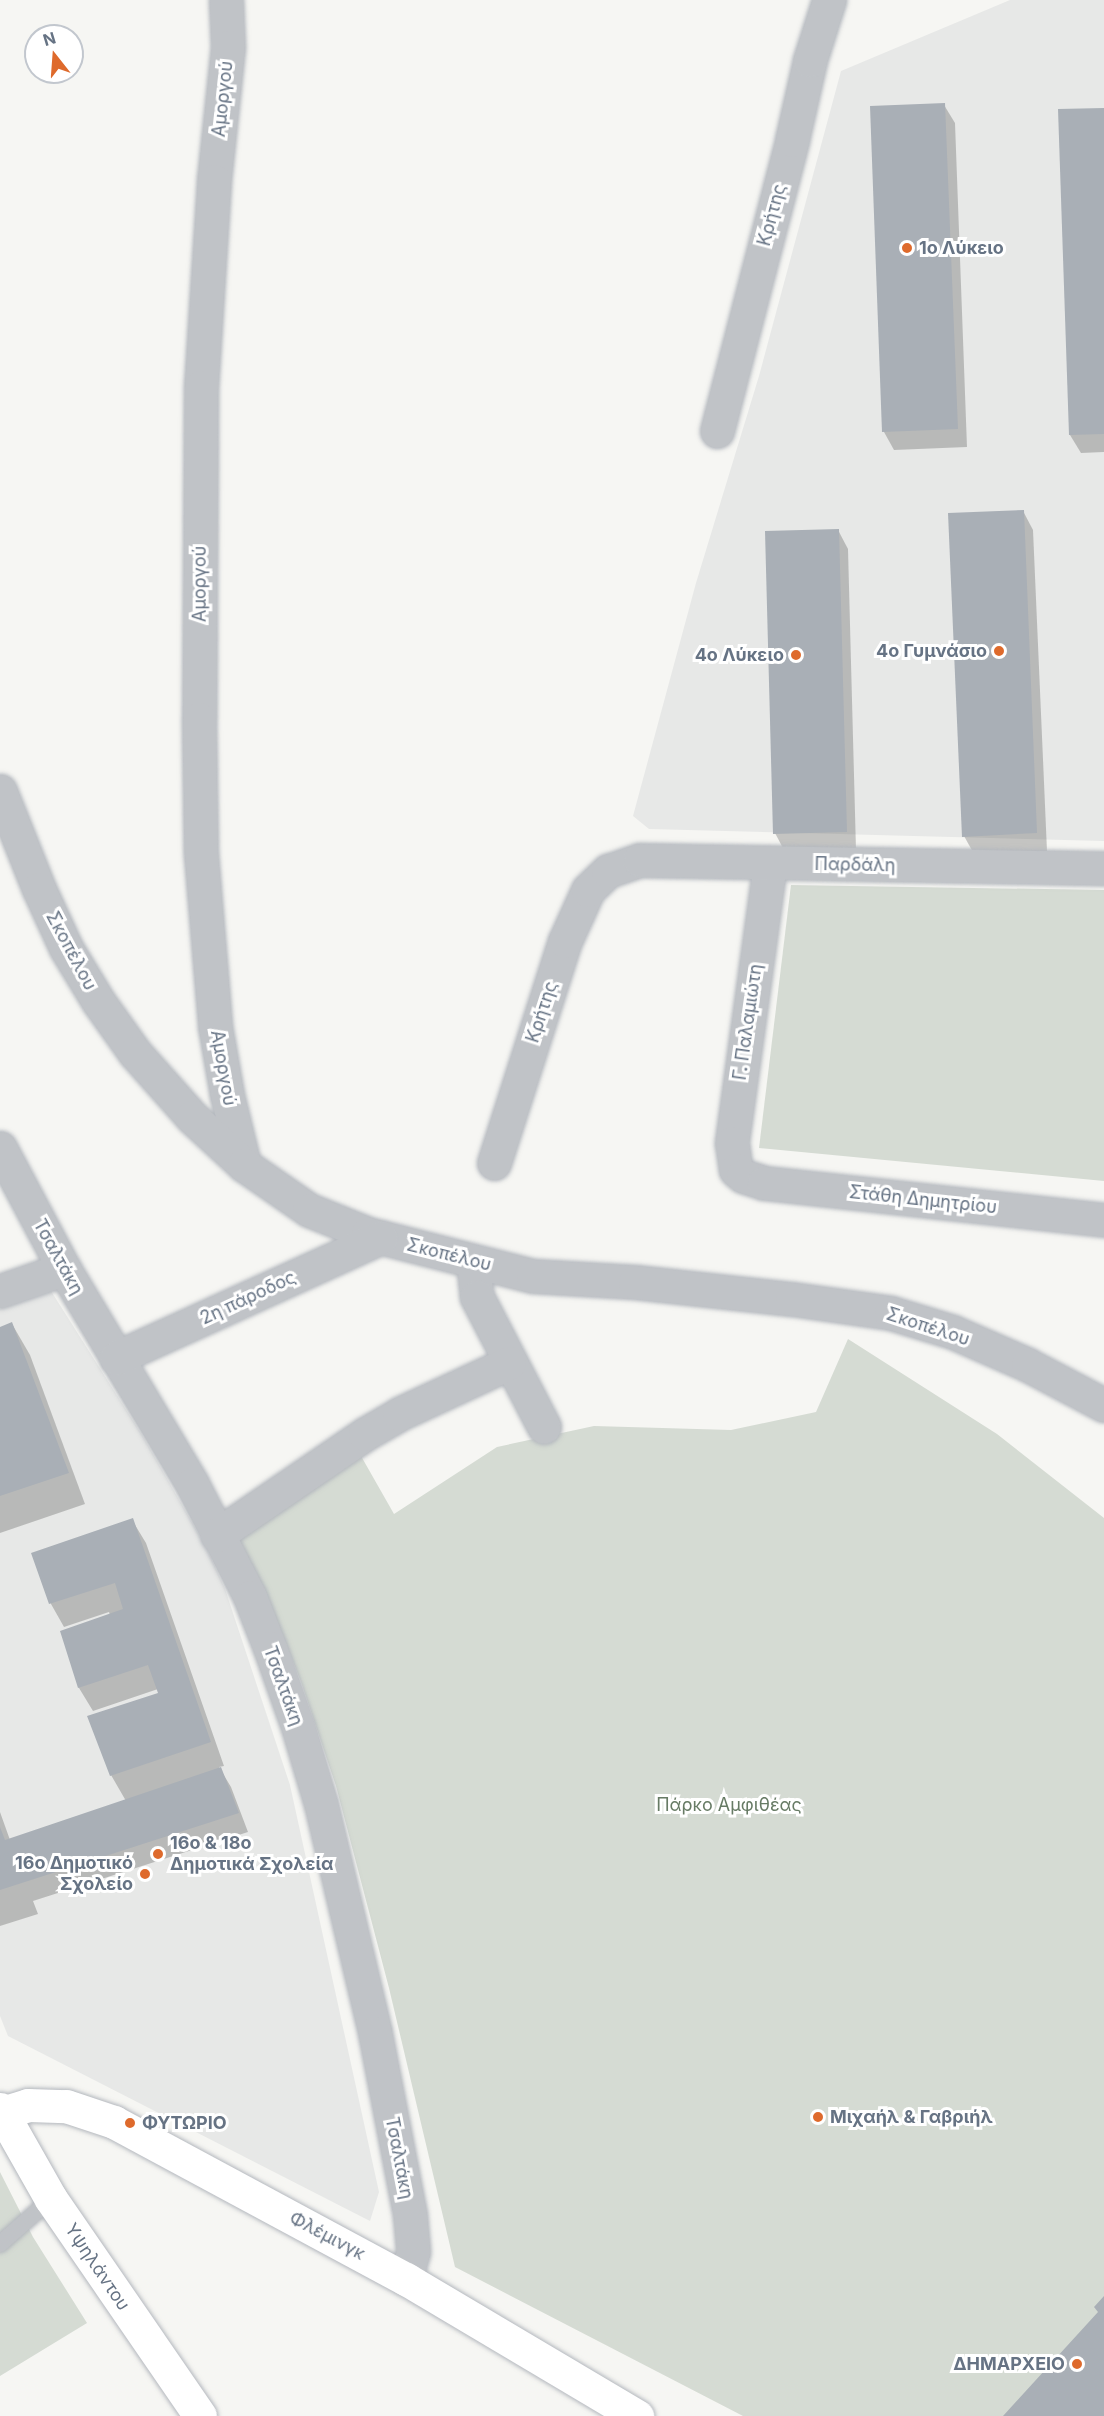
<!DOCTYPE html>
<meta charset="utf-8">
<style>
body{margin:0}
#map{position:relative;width:1104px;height:2416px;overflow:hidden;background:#f6f6f3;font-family:Inter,sans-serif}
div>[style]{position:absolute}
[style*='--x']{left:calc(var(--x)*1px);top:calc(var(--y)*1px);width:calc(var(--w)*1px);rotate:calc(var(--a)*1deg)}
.built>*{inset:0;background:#e7e8e7}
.green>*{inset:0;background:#d5dbd3}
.shadow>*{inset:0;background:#0003}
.building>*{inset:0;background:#a9afb6}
.roads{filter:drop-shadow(0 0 2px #b4b8be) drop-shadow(0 0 2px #b4b8be)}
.lane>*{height:16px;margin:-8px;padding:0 8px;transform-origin:8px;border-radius:8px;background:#c0c3c7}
.street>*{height:33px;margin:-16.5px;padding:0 16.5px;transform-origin:16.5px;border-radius:16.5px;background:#c0c3c7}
.secondary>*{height:33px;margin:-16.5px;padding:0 16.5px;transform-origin:16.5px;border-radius:16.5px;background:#fff}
.dots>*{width:16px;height:16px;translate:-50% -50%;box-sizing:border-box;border:3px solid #fff;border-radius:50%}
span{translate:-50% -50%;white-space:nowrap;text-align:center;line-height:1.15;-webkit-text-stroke:6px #fff;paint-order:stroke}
.street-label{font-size:18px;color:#667384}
.poi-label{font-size:18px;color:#667384;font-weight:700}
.left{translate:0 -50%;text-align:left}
.right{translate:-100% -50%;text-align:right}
.park-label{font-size:18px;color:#677b65}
.north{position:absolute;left:24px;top:24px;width:60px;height:60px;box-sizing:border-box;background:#fff;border:2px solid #c2c7ce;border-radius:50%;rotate:343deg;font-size:16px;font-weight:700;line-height:24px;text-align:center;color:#667384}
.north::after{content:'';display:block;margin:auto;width:21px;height:27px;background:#de6a2c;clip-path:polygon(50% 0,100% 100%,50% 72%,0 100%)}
</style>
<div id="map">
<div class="built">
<i style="clip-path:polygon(1010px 0,1104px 0,1104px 841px,649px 829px,633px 816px,696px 583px,759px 376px,841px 71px)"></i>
<i style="clip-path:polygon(51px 1291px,142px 1435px,206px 1547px,225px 1589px,290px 1785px,379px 2192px,370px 2221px,8px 2036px,0 2016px,0 1309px)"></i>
</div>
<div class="green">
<i style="clip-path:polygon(791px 885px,1104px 890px,1104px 1181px,759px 1148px)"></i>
<i style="clip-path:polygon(848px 1339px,997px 1434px,1104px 1518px,1104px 2416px,743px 2416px,455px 2267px,389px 1988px,336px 1786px,301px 1682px,265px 1590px,234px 1541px,361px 1456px,394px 1514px,497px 1447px,594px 1426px,731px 1430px,816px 1412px)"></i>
<i style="clip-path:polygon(0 2172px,33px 2237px,87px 2323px,0 2376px)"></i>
</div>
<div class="shadow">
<i style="clip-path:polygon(944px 105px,955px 123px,967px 447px,894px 450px,884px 432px,871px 108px)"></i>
<i style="clip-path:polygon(1104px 109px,1104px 452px,1081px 453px,1070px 435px)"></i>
<i style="clip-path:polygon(1023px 511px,1033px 530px,1047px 851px,974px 854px,964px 836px)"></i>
<i style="clip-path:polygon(838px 530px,848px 549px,856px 850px,785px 852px,775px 833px)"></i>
<i style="clip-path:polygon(12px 1324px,30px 1355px,85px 1504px,0 1533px,0 1328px)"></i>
<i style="clip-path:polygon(132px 1520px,146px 1543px,224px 1766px,219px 1767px,231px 1787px,248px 1832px,33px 1901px,38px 1914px,0 1926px,0 1812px,10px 1840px,126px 1801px,111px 1775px,160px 1694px,158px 1689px,93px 1711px,79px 1688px,62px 1632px,110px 1615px,109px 1612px,64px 1627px,51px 1604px,33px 1554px)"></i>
</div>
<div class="building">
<i style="clip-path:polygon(945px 103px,958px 429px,882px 432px,870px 106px)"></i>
<i style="clip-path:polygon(1104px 108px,1104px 434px,1069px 435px,1058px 109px)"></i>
<i style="clip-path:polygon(1024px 510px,1037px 833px,962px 837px,948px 513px)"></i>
<i style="clip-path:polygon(839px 529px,847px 832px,773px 834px,765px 531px)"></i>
<i style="clip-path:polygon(12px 1322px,69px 1473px,0 1496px,0 1327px)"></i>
<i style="clip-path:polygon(133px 1518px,211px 1742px,110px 1776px,87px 1716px,158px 1693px,148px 1665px,78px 1688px,60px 1631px,123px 1609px,115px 1583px,49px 1604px,31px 1553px)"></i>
<i style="clip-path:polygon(221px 1767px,239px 1813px,0 1890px,0 1827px,5px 1840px)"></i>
<i style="clip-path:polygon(1104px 2296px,1104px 2416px,1003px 2416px,1098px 2312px,1094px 2307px)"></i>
</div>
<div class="roads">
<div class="lane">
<i style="--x:0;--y:2244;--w:68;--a:-41.4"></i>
</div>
<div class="street">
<i style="--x:226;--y:0;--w:47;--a:87.6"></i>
<i style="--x:228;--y:47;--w:135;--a:96"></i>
<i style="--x:214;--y:181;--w:206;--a:93.6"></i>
<i style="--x:201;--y:387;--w:332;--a:90.3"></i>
<i style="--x:199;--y:719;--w:135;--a:89.2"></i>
<i style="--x:201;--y:854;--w:173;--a:85.3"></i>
<i style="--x:215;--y:1026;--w:70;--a:80.1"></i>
<i style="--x:227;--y:1095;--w:72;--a:76.3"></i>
<i style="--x:717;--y:431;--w:301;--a:-75.5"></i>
<i style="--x:792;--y:140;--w:82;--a:-77.3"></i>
<i style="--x:810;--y:60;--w:63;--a:-72.4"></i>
<i style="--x:0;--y:791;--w:105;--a:68.3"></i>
<i style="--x:39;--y:889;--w:65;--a:65.4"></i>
<i style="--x:66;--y:948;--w:62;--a:58.9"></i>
<i style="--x:98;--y:1001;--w:64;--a:54.6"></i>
<i style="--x:135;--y:1053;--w:86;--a:48.3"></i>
<i style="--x:192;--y:1117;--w:71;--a:42.7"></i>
<i style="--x:244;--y:1165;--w:79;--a:34.7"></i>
<i style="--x:309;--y:1210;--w:64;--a:22.1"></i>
<i style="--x:368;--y:1234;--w:170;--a:14.3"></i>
<i style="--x:533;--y:1276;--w:102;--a:3.4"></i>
<i style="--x:635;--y:1282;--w:158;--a:6.2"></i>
<i style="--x:792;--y:1299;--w:100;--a:8"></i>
<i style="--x:891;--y:1313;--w:65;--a:17"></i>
<i style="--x:953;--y:1332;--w:82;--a:23.7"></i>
<i style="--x:1028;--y:1365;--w:86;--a:27.8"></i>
<i style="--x:770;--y:864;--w:282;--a:97.8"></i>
<i style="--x:732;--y:1143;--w:27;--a:82"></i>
<i style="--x:736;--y:1170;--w:9;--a:41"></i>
<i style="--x:743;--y:1176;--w:22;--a:18"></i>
<i style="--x:764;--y:1183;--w:342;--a:6.2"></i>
<i style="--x:0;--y:1148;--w:137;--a:62.1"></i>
<i style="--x:64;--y:1269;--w:250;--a:59.2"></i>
<i style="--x:192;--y:1484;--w:127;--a:62.8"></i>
<i style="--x:250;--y:1597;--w:55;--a:68.6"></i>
<i style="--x:270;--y:1648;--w:84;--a:70.5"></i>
<i style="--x:298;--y:1727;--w:80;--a:73.4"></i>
<i style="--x:321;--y:1804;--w:235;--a:76.7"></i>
<i style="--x:375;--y:2033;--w:185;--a:79.1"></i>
<i style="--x:410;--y:2215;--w:37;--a:85"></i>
<i style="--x:413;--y:2252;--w:28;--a:105"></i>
<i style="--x:494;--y:1163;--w:233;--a:-72.3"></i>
<i style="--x:565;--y:941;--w:56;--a:-65.7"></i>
<i style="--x:588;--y:890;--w:28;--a:-44"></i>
<i style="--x:608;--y:871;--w:34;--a:-19"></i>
<i style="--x:640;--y:860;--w:464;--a:1"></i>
<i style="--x:473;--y:1261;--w:36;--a:84"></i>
<i style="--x:477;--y:1297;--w:146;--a:62.7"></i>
<i style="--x:0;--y:1291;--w:68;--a:-19"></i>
<i style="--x:116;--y:1358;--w:291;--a:-24.5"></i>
<i style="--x:217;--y:1535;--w:179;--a:-34.3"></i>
<i style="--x:365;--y:1434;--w:39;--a:-30"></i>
<i style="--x:399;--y:1414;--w:121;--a:-24.9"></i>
</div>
<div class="secondary">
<i style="--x:0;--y:2109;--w:103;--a:60.5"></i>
<i style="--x:51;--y:2199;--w:263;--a:55.5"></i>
<i style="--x:2;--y:2113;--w:27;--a:-17"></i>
<i style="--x:28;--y:2105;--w:38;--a:2"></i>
<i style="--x:66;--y:2106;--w:51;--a:18.4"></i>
<i style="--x:114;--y:2122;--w:332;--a:28.3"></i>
<i style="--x:406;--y:2279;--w:269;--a:30.7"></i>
</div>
</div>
<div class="dots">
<i style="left:907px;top:248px;background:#de6a2c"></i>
<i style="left:999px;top:651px;background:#de6a2c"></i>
<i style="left:796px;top:655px;background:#de6a2c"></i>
<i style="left:158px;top:1854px;background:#de6a2c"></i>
<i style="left:145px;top:1874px;background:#de6a2c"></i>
<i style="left:818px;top:2117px;background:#de6a2c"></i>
<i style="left:130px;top:2123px;background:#de6a2c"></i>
<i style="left:1077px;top:2364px;background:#de6a2c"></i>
</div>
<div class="street-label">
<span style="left:223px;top:99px;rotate:-84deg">Αμοργού</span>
<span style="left:772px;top:215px;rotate:-75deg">Κρήτης</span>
<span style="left:200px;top:584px;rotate:-90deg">Αμοργού</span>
<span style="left:855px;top:865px;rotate:1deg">Παρδάλη</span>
<span style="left:71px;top:951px;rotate:62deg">Σκοπέλου</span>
<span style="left:542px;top:1012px;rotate:-72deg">Κρήτης</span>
<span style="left:748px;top:1022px;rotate:-82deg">Γ. Παλαμιώτη</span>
<span style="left:223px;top:1068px;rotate:80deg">Αμοργού</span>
<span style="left:923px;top:1200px;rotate:6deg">Στάθη Δημητρίου</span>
<span style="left:449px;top:1255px;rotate:14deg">Σκοπέλου</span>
<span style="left:58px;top:1257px;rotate:61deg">Τσαλτάκη</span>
<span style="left:248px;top:1298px;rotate:-25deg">2η πάροδος</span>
<span style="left:928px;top:1327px;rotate:18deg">Σκοπέλου</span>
<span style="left:283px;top:1686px;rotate:70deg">Τσαλτάκη</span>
<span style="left:399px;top:2158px;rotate:79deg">Τσαλτάκη</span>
<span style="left:327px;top:2236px;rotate:28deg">Φλέμινγκ</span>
<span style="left:97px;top:2267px;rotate:56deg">Υψηλάντου</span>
</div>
<div class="poi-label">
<span class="left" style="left:919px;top:248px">1ο Λύκειο</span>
<span class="right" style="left:987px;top:651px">4ο Γυμνάσιο</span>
<span class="right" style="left:784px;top:655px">4ο Λύκειο</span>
<span class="left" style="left:170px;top:1854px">16ο &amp; 18ο<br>Δημοτικά Σχολεία</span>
<span class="right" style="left:133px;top:1874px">16ο Δημοτικό<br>Σχολείο</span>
<span class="left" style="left:830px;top:2117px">Μιχαήλ &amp; Γαβριήλ</span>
<span class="left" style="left:142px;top:2123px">ΦΥΤΩΡΙΟ</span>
<span class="right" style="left:1065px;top:2364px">ΔΗΜΑΡΧΕΙΟ</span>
</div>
<div class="park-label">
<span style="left:729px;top:1805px">Πάρκο Αμφιθέας</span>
</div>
<div class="north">N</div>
</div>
